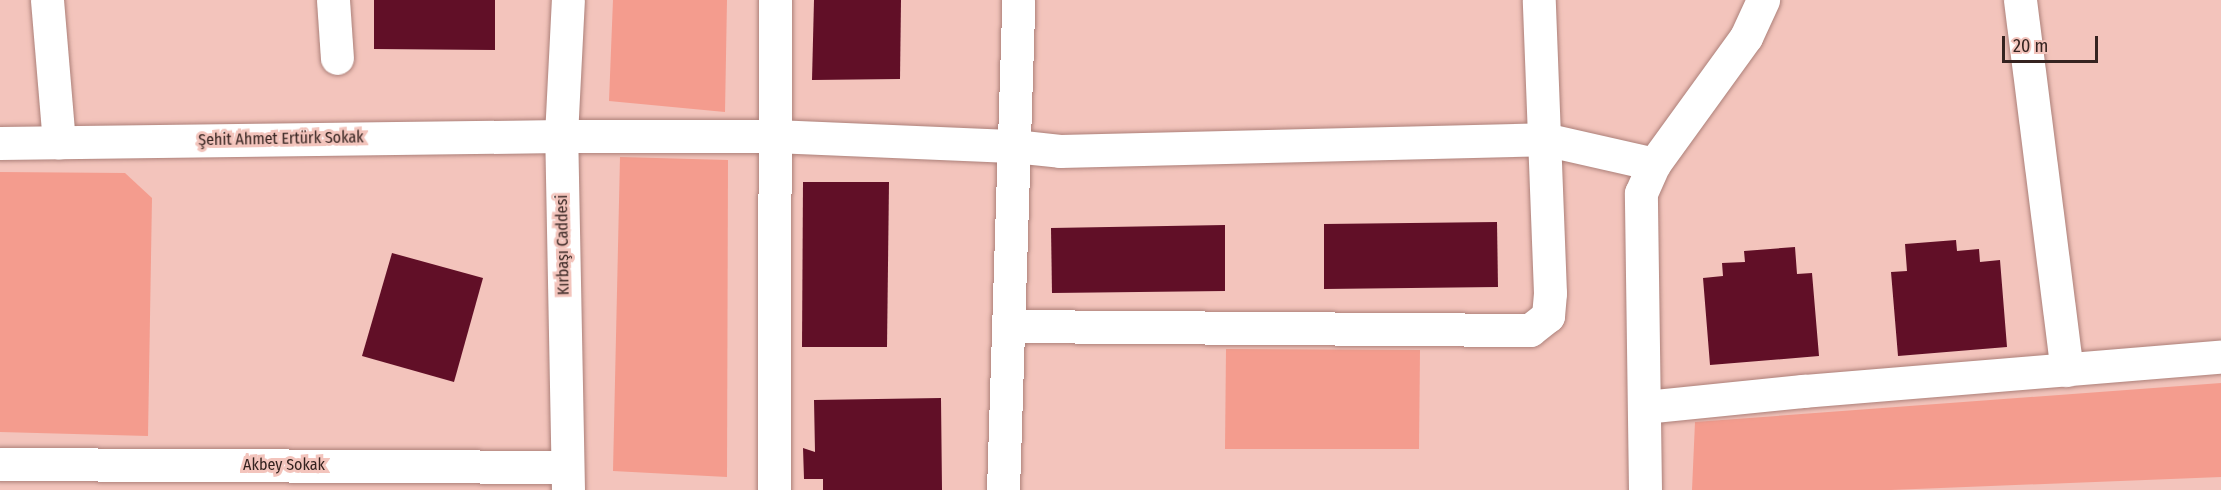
<!DOCTYPE html>
<meta charset="utf-8">
<style>
body{margin:0}
#map{position:relative;width:2221px;height:490px;overflow:hidden;background:#f3c4bc;font-family:"Fira Sans Condensed",sans-serif}
div>[style]{position:absolute}
[style*='--x']{left:calc(var(--x)*1px);top:calc(var(--y)*1px);width:calc(var(--w)*1px);rotate:calc(var(--a)*1deg)}
.green>*{inset:0;background:#f49c8e}
.building>*{inset:0;background:#610f27}
.roads{filter:drop-shadow(0 0 2px #ac8079) drop-shadow(0 0 2px #ac8079)}
.minor>*{height:33px;margin:-16.5px;padding:0 16.5px;transform-origin:16.5px;border-radius:16.5px;background:#fff}
.tertiary>*{height:33px;margin:-16.5px;padding:0 16.5px;transform-origin:16.5px;border-radius:16.5px;background:#fff}
span{translate:-50% -50%;white-space:nowrap;text-align:center;line-height:1.15;-webkit-text-stroke:6px #f3c4bc;paint-order:stroke}
.street-label{font-size:16px;color:#352320}
.scale{position:absolute;left:2002px;top:36px;width:96px;height:27px;box-sizing:border-box;border:3px solid #352320;border-top:0;padding-left:8px;font-size:18px;line-height:21px;white-space:nowrap;color:#352320;-webkit-text-stroke:4px #f3c4bc;paint-order:stroke}
</style>
<div id="map">
<div class="green">
<i style="clip-path:polygon(613px 0,727px 0,725px 112px,609px 101px)"></i>
<i style="clip-path:polygon(620px 157px,728px 160px,727px 477px,613px 471px)"></i>
<i style="clip-path:polygon(0 172px,125px 173px,152px 198px,148px 436px,0 432px)"></i>
<i style="clip-path:polygon(1226px 349px,1420px 350px,1419px 449px,1225px 449px)"></i>
<i style="clip-path:polygon(2221px 383px,2221px 477px,1891px 490px,1692px 490px,1695px 422px)"></i>
</div>
<div class="building">
<i style="clip-path:polygon(374px 0,495px 0,495px 50px,374px 49px)"></i>
<i style="clip-path:polygon(814px 0,901px 0,900px 79px,812px 80px)"></i>
<i style="clip-path:polygon(803px 182px,889px 182px,887px 347px,802px 347px)"></i>
<i style="clip-path:polygon(1497px 222px,1498px 287px,1324px 289px,1324px 224px)"></i>
<i style="clip-path:polygon(1225px 225px,1225px 291px,1052px 293px,1051px 228px)"></i>
<i style="clip-path:polygon(1956px 240px,1957px 251px,1979px 249px,1980px 262px,2000px 260px,2007px 347px,1898px 356px,1891px 272px,1907px 271px,1905px 244px)"></i>
<i style="clip-path:polygon(1795px 247px,1797px 274px,1812px 273px,1819px 356px,1710px 365px,1703px 278px,1723px 276px,1722px 263px,1745px 262px,1744px 251px)"></i>
<i style="clip-path:polygon(392px 253px,483px 278px,454px 382px,362px 356px)"></i>
<i style="clip-path:polygon(941px 398px,942px 490px,823px 490px,823px 479px,804px 479px,803px 448px,815px 452px,814px 400px)"></i>
</div>
<div class="roads">
<div class="minor">
<i style="--x:47;--y:0;--w:143;--a:85.2"></i>
<i style="--x:333;--y:0;--w:58;--a:86.1"></i>
<i style="--x:2020;--y:0;--w:373;--a:82.8"></i>
<i style="--x:0;--y:143;--w:561;--a:-0.71"></i>
<i style="--x:561;--y:136;--w:213;--a:0"></i>
<i style="--x:774;--y:136;--w:240;--a:2.4"></i>
<i style="--x:1014;--y:146;--w:46;--a:6.2"></i>
<i style="--x:1060;--y:151;--w:484;--a:-1.4"></i>
<i style="--x:1544;--y:139;--w:113;--a:12.8"></i>
<i style="--x:1008;--y:326;--w:522;--a:0.44"></i>
<i style="--x:1530;--y:330;--w:23;--a:-38"></i>
<i style="--x:1548;--y:316;--w:23;--a:-85"></i>
<i style="--x:1550;--y:293;--w:293;--a:-92.2"></i>
<i style="--x:1645;--y:407;--w:159;--a:-5.8"></i>
<i style="--x:1803;--y:391;--w:419;--a:-4.7"></i>
<i style="--x:0;--y:464;--w:567;--a:0.3"></i>
<i style="--x:774;--y:490;--w:490;--a:-89.9"></i>
<i style="--x:1003;--y:490;--w:490;--a:-88.2"></i>
<i style="--x:1645;--y:490;--w:297;--a:-90.8"></i>
<i style="--x:1641;--y:193;--w:32;--a:-66"></i>
<i style="--x:1654;--y:164;--w:157;--a:-54.1"></i>
<i style="--x:1746;--y:37;--w:41;--a:-65.3"></i>
</div>
<div class="tertiary">
<i style="--x:568;--y:490;--w:354;--a:-91.1"></i>
<i style="--x:561;--y:136;--w:136;--a:-87.1"></i>
</div>
</div>
<div class="street-label">
<span style="left:281px;top:139px;rotate:-1deg">Şehit Ahmet Ertürk Sokak</span>
<span style="left:563px;top:245px;rotate:-91deg">Kırbaşı Caddesi</span>
<span style="left:284px;top:465px">Akbey Sokak</span>
</div>
<div class="scale">20 m</div>
</div>
